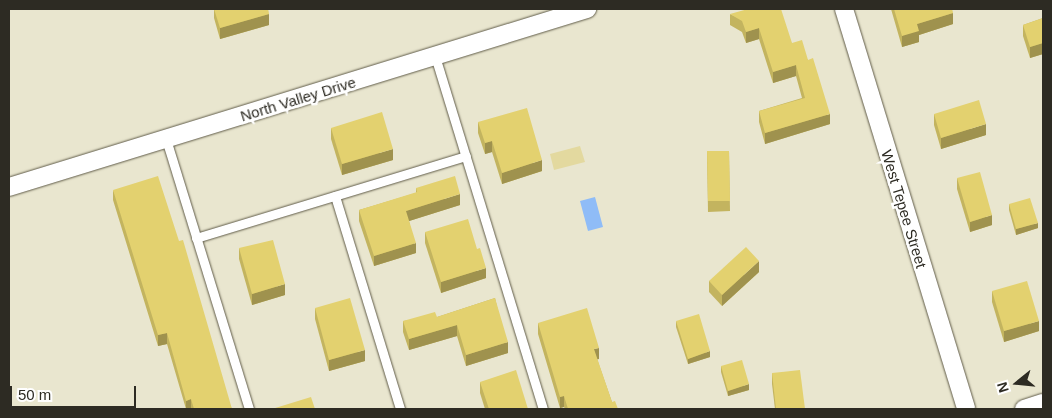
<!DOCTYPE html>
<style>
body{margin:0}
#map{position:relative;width:1052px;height:418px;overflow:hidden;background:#e9e6cf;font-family:Helvetica,sans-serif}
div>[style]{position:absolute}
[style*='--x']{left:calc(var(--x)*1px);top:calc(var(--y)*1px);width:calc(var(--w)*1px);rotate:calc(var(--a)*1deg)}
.green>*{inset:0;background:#e3d99f}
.water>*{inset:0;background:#8fbcf7}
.roads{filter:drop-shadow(0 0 1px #605c49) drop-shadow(0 0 1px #605c49)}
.service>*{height:9px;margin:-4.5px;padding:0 4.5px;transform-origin:4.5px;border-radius:4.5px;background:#fff}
.minor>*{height:18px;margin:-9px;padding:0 9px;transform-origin:9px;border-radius:9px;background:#fff}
.wall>*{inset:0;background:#c3b45f}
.shaded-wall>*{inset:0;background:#9f924e}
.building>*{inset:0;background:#e3d16f}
span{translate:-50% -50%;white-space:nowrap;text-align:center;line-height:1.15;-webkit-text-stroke:5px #fff;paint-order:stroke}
.street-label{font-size:15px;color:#2d2b23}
.frame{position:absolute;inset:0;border:10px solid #2d2b23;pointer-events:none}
.north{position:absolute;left:992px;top:358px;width:50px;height:50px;-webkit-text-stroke:4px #fff;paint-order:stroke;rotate:253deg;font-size:14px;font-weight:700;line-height:20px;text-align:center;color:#2d2b23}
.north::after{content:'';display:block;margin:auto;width:18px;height:22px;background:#2d2b23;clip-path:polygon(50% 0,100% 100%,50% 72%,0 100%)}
.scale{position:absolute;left:10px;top:386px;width:126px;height:22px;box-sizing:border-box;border:2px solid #2d2b23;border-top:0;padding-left:6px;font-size:15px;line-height:18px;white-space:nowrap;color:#2d2b23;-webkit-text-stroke:4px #fff;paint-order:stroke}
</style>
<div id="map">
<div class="green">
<i style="clip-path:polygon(580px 146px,585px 162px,554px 170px,550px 154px)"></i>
</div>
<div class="water">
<i style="clip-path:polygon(595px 197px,603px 227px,588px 231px,580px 201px)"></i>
</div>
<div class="roads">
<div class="service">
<i style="--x:435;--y:56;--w:369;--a:73"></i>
<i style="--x:166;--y:139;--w:282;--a:72.9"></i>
<i style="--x:335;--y:196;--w:223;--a:73"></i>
<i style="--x:196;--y:238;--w:282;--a:-16.9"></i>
</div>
<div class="minor">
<i style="--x:844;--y:9;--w:418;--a:73"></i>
<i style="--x:9;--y:187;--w:605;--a:-17.12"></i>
<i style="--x:1024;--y:409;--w:20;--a:-18"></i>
</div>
</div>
<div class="wall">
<i style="clip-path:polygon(214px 9px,268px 9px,269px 25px,220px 39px,214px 18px)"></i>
<i style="clip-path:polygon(891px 9px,952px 9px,953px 24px,919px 35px,919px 42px,902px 47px)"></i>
<i style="clip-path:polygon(730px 14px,792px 43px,808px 60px,830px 124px,765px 144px,759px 122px,759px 111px,802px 98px,796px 76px,773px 83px,759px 39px,746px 43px,742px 32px,730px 25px)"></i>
<i style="clip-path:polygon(1043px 18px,1043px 54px,1030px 58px,1023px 36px,1023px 25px)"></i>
<i style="clip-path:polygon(934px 114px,986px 135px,941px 149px,934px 125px)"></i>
<i style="clip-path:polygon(478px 122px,542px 171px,502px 184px,492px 152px,485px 154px,478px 133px)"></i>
<i style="clip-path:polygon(331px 128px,393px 160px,342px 175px,331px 139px)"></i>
<i style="clip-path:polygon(707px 151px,729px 151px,730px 211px,708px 212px)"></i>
<i style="clip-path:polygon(957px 178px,992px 225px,970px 232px,957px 189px)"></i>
<i style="clip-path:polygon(416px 188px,460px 205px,409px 221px,416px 253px,374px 266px,359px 221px,359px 210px,416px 193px)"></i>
<i style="clip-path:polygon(113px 190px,232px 409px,186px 409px,167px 344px,158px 346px,113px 200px)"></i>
<i style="clip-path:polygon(1009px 204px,1038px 228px,1016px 235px,1009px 210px)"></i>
<i style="clip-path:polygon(425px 232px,486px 278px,441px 293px,425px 243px)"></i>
<i style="clip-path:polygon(239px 248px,285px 295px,252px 305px,239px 259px)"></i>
<i style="clip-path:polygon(759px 272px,722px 306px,709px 292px,709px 281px)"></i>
<i style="clip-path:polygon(992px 291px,1039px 331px,1004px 342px,992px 302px)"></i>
<i style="clip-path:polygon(495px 298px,508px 353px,466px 366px,457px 336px,409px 350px,403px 332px,403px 321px,437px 317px)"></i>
<i style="clip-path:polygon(315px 308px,365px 361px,329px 371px,315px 319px)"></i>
<i style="clip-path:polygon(676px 321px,710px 357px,688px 364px,676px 327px)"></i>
<i style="clip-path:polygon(538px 323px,599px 359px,597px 359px,612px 402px,618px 409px,565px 409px,564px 407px,560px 408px,538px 334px)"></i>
<i style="clip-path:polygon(721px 366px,749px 390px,728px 396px,721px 372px)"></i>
<i style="clip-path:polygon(772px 373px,805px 409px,775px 409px,772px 384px)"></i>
<i style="clip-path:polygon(480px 382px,528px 409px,485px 409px,480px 393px)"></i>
</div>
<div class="shaded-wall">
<i style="clip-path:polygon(953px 13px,953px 24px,919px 35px,919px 42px,902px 47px,902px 36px,917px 24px)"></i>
<i style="clip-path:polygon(269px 14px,269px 25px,220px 39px,220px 28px)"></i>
<i style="clip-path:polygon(759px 28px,759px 39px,746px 43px,746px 32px)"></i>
<i style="clip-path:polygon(1043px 43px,1043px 54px,1030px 58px,1030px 47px)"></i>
<i style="clip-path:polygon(796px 65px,796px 76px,773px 83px,773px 72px)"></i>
<i style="clip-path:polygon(830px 114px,830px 124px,765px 144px,765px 133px)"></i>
<i style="clip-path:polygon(986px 124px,986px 135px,941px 149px,941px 138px)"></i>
<i style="clip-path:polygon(492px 141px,492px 152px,485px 154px,485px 143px)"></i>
<i style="clip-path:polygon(393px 149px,393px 160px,342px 175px,342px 164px)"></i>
<i style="clip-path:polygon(542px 160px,542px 171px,502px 184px,502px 173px)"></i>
<i style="clip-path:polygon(460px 194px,460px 205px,406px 222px,406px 211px)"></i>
<i style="clip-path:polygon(992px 215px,992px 225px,970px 232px,970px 222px)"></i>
<i style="clip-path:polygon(1038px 223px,1038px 228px,1016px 235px,1016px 229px)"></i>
<i style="clip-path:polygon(416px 243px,416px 253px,374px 266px,374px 256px)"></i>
<i style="clip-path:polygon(759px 261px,759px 272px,722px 306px,722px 295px)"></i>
<i style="clip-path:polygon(486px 268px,486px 278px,441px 293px,441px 282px)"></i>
<i style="clip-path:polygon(285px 284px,285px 295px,252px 305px,252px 294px)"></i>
<i style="clip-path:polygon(1039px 321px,1039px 331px,1004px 342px,1004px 331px)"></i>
<i style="clip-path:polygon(457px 325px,457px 336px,409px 350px,409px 339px)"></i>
<i style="clip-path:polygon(167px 333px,167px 344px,158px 346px,158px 335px)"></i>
<i style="clip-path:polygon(508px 342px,508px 353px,466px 366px,466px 355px)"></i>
<i style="clip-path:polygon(599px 348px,599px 359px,594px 360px,594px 349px)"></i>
<i style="clip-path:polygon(365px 350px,365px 361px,329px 371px,329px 360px)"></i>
<i style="clip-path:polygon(710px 351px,710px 357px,688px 364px,688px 359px)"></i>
<i style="clip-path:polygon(749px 384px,749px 390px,728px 396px,728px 391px)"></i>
<i style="clip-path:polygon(564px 396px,564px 407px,560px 408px,560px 397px)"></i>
<i style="clip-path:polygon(191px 399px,191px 409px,186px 409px,186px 401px)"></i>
</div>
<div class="building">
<i style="clip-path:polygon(214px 9px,268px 9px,269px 14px,220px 28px)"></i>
<i style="clip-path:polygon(748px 9px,781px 9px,792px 43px,802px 40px,808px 60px,813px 58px,830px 114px,765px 133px,759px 111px,805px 98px,796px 65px,773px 72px,759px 28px,746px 32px,742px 21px,730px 14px)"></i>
<i style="clip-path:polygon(894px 9px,952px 9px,953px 13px,917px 24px,919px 31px,902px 36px)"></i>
<i style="clip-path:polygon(1043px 18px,1043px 43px,1030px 47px,1023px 25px)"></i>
<i style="clip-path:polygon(979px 100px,986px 124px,941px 138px,934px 114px)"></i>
<i style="clip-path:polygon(527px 108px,542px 160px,502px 173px,492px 141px,485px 143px,478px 122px)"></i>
<i style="clip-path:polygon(382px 112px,393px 149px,342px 164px,331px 128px)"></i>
<i style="clip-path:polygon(707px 151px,729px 151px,730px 201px,708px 201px)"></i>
<i style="clip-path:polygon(980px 172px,992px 215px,970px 222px,957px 178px)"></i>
<i style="clip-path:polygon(158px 176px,179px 241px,183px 240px,232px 409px,194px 409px,191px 399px,186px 401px,167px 333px,158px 335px,113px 190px)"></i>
<i style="clip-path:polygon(455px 176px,460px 194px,406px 211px,416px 243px,374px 256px,359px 210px,417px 192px,416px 188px)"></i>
<i style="clip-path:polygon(1030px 198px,1038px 223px,1016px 229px,1009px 204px)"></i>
<i style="clip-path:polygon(468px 219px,477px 249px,480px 248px,486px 268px,441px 282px,425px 232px)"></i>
<i style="clip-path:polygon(273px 240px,285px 284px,252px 294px,239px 248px)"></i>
<i style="clip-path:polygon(746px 247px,759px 261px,722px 295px,709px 281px)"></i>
<i style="clip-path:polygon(1027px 281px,1039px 321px,1004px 331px,992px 291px)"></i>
<i style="clip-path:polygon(350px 298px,365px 350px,329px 360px,315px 308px)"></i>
<i style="clip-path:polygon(495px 298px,508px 342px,466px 355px,457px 325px,409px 339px,403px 321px,435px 312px,437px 317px)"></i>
<i style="clip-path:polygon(587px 308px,599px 348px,594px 349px,612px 402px,615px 401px,618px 409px,568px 409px,564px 396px,560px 397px,538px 323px)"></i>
<i style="clip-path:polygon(699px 314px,710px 351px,688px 359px,676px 321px)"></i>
<i style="clip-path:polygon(742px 360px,749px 384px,728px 391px,721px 366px)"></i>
<i style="clip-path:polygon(516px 370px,528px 409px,489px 409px,480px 382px)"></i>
<i style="clip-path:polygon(800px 370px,805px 409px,776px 409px,772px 373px)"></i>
<i style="clip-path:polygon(311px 397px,315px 409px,272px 409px)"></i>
</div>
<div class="street-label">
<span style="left:298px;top:99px;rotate:-17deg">North Valley Drive</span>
<span style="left:904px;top:209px;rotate:73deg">West Tepee Street</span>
</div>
<div class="frame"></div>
<div class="north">N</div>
<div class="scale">50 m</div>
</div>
